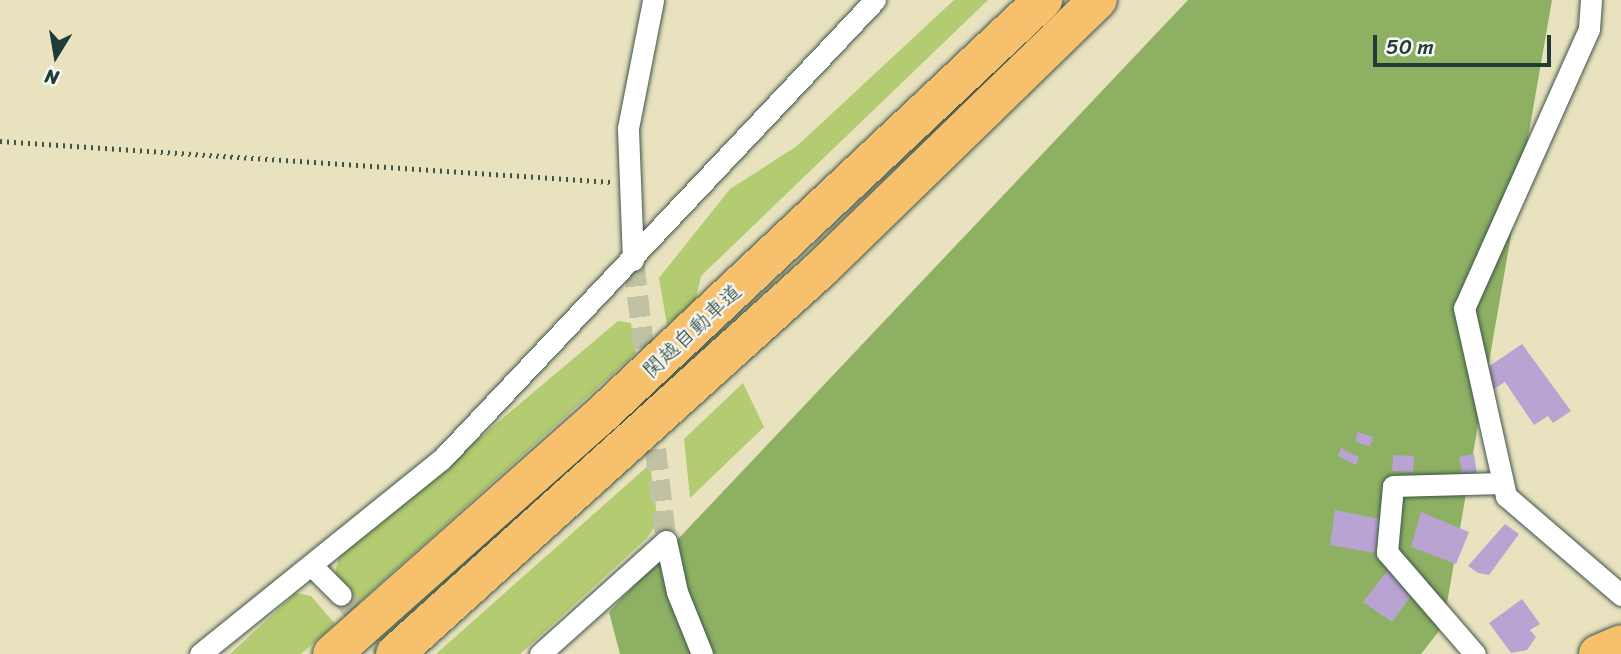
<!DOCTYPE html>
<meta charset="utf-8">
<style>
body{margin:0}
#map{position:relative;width:1621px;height:654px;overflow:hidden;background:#e9e2bf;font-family:Sriracha,"Klee One",sans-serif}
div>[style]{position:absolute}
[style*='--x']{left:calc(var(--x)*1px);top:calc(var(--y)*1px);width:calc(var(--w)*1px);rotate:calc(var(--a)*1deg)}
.green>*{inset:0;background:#b3cc71}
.forest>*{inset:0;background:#8eb063}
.building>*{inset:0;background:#b9a3d2}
.street-tunnel>*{height:21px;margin-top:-10.5px;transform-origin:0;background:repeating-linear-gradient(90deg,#c1c1a3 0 21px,transparent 0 31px)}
.path>*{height:4.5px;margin-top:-2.25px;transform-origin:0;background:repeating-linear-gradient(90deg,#3d5649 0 2px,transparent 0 7px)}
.roads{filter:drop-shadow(0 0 2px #3d5649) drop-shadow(0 0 2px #3d5649)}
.street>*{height:21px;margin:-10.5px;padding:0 10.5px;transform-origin:10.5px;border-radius:10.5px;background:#fff}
.highway>*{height:38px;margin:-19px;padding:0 19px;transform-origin:19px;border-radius:19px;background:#f7c06c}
span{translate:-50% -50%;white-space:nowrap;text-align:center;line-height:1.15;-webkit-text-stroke:5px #f6f6f2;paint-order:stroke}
.street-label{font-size:21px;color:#1f3d34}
.north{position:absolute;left:21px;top:21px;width:70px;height:70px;-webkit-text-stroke:5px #f6f6f2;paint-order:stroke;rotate:191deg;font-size:19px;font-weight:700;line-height:28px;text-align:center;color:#1f3d34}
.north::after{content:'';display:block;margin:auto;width:24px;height:32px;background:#1f3d34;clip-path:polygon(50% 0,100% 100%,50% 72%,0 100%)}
.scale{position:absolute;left:1373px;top:35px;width:178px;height:32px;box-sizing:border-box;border:4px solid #1f3d34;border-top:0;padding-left:9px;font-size:21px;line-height:24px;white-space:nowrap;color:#1f3d34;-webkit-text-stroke:5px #f6f6f2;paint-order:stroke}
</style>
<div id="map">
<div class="green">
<i style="clip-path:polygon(954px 0,988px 0,701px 276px,696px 299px,667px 325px,659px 278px,730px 189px,797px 146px)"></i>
<i style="clip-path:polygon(618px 321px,631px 323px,636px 353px,356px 605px,334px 579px,339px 556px)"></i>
<i style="clip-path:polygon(743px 383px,764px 427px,690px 498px,684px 439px)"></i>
<i style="clip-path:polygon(650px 464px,658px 522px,647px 538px,520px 654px,436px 654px)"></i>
<i style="clip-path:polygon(296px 593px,311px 596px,335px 624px,301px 654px,230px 654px)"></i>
</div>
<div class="forest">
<i style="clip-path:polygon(1188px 0,1552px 0,1443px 626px,1421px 654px,620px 654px,609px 612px)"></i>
</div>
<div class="building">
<i style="clip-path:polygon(1522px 344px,1571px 411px,1553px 423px,1548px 416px,1534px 425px,1505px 382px,1494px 389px,1482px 371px)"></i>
<i style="clip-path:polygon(1358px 432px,1373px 437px,1370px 447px,1355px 441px)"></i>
<i style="clip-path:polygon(1341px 448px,1359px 457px,1356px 465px,1338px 456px)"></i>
<i style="clip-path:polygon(1474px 454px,1477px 474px,1463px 478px,1459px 457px)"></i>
<i style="clip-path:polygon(1393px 455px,1414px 456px,1413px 472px,1392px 471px)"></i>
<i style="clip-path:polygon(1335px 510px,1380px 519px,1375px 553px,1330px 545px)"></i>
<i style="clip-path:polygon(1421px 512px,1469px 532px,1456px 564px,1411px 547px)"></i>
<i style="clip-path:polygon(1505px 524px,1519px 534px,1489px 575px,1478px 573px,1468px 566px)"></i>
<i style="clip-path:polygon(1389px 569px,1415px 590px,1392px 622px,1363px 602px)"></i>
<i style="clip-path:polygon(1522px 599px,1540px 624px,1530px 630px,1536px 637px,1527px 650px,1511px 653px,1489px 623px)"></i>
</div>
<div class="street-tunnel">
<i style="--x:634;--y:265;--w:112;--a:83.3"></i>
<i style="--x:652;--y:418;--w:124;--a:83.5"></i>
<i style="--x:341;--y:595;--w:76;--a:50.9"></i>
</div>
<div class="path">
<i style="--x:0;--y:141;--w:612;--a:3.84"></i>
</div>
<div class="roads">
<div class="street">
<i style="--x:1591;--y:0;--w:29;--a:94"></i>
<i style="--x:1589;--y:29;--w:306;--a:114.1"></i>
<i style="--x:1464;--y:308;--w:193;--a:77.4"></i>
<i style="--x:1506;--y:496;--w:152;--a:40.7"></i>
<i style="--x:633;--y:260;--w:132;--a:-92.2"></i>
<i style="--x:628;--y:128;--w:130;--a:-78.9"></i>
<i style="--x:311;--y:565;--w:42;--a:45"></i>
<i style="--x:200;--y:654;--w:311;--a:-38.9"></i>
<i style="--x:442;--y:459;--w:631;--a:-46.67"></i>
<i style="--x:540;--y:654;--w:169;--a:-41.9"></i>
<i style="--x:666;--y:541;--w:52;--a:77.8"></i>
<i style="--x:677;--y:592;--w:67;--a:68"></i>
<i style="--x:1475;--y:654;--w:135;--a:-130.8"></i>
<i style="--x:1387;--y:552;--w:66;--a:-84.8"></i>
<i style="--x:1393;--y:486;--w:110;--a:-1.6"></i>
</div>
<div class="highway">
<i style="--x:332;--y:654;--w:356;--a:-41.6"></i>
<i style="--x:598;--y:418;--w:611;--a:-43.21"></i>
<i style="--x:395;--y:654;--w:574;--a:-42.11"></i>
<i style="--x:821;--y:269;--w:386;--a:-44.2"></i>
<i style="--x:1598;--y:654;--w:25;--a:-23"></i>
</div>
</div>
<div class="street-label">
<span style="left:692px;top:331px;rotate:-43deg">関越自動車道</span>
</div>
<div class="north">N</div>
<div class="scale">50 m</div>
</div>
